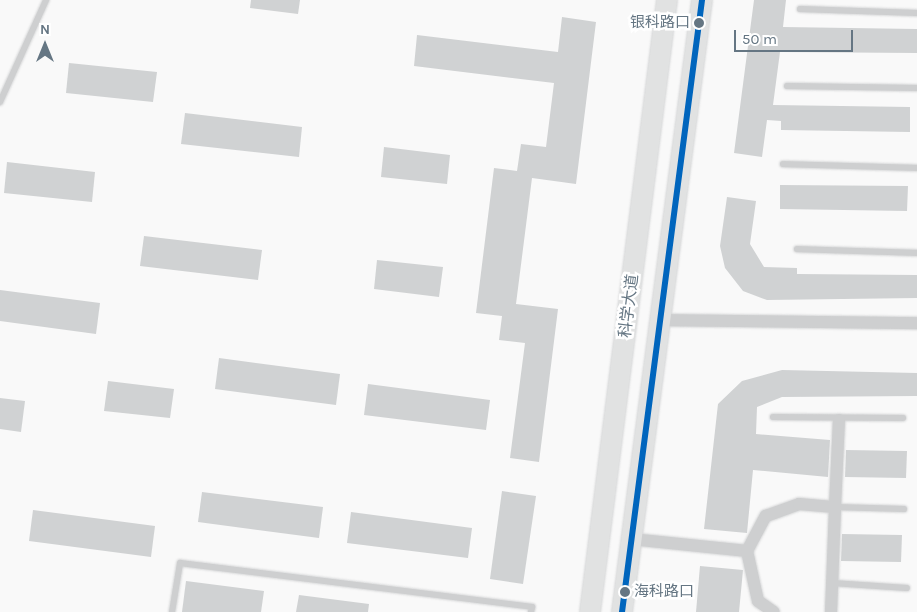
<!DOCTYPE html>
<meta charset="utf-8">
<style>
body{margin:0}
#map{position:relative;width:917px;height:612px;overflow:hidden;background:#f9f9f9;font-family:Karla,"Noto Sans SC",sans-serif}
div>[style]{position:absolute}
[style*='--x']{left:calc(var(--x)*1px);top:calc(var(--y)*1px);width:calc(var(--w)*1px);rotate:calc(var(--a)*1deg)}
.building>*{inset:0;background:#d0d2d3}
.roads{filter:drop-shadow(0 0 1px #d5d6d7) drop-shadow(0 0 1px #d5d6d7)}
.service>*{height:6px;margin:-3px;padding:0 3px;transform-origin:3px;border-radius:3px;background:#cecfd0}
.minor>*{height:12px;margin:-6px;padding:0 6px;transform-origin:6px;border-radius:6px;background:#cecfd0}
.primary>*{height:20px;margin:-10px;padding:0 10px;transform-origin:10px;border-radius:10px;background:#e1e2e2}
.bus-1>*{height:6px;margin:-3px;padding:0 3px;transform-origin:3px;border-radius:3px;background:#0065bd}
.dots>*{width:14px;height:14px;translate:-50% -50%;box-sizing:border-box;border:2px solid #fff;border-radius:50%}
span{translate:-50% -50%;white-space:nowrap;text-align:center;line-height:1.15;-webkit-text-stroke:5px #fff;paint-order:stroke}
.bus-label{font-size:15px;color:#657683}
.right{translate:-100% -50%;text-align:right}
.left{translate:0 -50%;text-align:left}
.street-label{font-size:16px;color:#657683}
.north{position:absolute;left:20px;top:20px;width:50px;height:50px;-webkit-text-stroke:4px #fff;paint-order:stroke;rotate:0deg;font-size:14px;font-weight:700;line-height:20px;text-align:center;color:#657683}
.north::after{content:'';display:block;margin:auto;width:18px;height:22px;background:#657683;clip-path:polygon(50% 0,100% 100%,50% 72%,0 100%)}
.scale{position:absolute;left:734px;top:30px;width:119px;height:22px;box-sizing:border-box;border:2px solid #657683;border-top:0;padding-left:6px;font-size:15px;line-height:18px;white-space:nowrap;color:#657683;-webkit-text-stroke:4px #fff;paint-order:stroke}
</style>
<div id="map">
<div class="building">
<i style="clip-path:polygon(251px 0,300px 0,298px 14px,250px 8px)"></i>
<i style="clip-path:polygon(754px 0,786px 0,783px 27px,917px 29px,917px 53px,780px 52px,773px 105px,910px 107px,910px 132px,781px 130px,781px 121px,767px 120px,762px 157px,734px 153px)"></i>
<i style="clip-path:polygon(562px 17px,596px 22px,576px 184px,532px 178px,516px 304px,558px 309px,539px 462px,510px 458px,525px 343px,499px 340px,502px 316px,476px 313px,494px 168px,517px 171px,521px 144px,546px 147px,554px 83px,414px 66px,417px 35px,558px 52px)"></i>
<i style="clip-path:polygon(69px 63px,157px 72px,153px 102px,66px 93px)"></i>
<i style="clip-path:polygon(185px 113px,302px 127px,299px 157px,181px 144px)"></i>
<i style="clip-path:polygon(384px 147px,450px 155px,447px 184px,381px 177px)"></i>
<i style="clip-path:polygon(7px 162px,95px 172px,92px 202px,4px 193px)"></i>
<i style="clip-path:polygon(780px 185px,908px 186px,907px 211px,780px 209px)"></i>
<i style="clip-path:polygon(727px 197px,756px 201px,750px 244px,764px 267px,797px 268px,797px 274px,917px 275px,917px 298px,767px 300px,743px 291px,725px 268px,720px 246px)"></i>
<i style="clip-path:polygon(144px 236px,262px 250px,258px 280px,140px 266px)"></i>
<i style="clip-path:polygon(377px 260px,443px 267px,439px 297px,374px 289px)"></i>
<i style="clip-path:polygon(0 290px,100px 303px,96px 334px,0 321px)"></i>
<i style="clip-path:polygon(219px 358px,340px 374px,336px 405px,215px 389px)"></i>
<i style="clip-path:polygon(782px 370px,917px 373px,917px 396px,782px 397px,757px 407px,756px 434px,830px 440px,828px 477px,753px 470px,747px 533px,704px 529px,718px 404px,742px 381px)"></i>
<i style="clip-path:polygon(108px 381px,174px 389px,170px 418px,104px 411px)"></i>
<i style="clip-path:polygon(368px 384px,490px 400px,486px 430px,364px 415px)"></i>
<i style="clip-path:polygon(0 398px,25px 401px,21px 432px,0 429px)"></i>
<i style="clip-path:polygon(846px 450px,907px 451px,906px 478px,845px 477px)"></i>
<i style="clip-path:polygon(502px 491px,536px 496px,523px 584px,490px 579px)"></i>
<i style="clip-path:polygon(202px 492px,323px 507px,319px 538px,198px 522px)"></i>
<i style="clip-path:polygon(33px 510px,155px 526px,151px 557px,29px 541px)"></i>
<i style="clip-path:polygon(351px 512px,472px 528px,468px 558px,347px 543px)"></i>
<i style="clip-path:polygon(842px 534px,902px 535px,901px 562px,841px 561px)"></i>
<i style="clip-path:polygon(700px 566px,743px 570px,739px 612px,696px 612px)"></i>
<i style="clip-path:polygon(186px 581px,264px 591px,261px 612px,182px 612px)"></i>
<i style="clip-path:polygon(299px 595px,369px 604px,368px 612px,296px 612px)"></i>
</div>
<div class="roads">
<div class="service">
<i style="--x:800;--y:9;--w:117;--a:2"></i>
<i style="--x:787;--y:86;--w:130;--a:0.9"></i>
<i style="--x:0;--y:102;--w:112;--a:-65.7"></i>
<i style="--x:783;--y:164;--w:134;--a:1.7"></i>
<i style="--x:797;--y:249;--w:120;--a:1.9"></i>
<i style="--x:773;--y:417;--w:130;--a:0.4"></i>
<i style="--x:835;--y:507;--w:69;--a:1.7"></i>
<i style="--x:832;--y:583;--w:75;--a:3.8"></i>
<i style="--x:172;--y:612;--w:50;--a:-80.7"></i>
<i style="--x:180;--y:563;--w:355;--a:7.1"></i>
<i style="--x:532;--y:607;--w:5;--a:101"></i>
</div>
<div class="minor">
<i style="--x:660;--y:320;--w:257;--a:0.7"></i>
<i style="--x:631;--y:539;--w:117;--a:5.9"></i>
<i style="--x:747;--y:551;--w:51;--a:77.6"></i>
<i style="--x:758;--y:601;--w:19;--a:35"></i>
<i style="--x:747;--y:551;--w:40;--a:-62"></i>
<i style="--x:766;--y:516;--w:35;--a:-20"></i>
<i style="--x:799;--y:504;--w:36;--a:5"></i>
<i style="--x:835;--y:507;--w:87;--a:-87.4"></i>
<i style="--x:831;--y:612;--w:105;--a:-87.8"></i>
</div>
<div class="primary">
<i style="--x:590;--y:612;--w:617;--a:-82.83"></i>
<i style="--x:622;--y:612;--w:617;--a:-82.55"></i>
</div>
</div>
<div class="bus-1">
<i style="--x:622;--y:612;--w:617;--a:-82.55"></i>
</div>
<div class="dots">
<i style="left:699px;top:23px;background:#657683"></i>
<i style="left:625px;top:592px;background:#657683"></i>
</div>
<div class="bus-label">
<span class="right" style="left:690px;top:23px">银科路口</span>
<span class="left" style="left:634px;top:592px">海科路口</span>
</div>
<div class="street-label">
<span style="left:629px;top:306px;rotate:-83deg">科学大道</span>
</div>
<div class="north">N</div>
<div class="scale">50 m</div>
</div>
